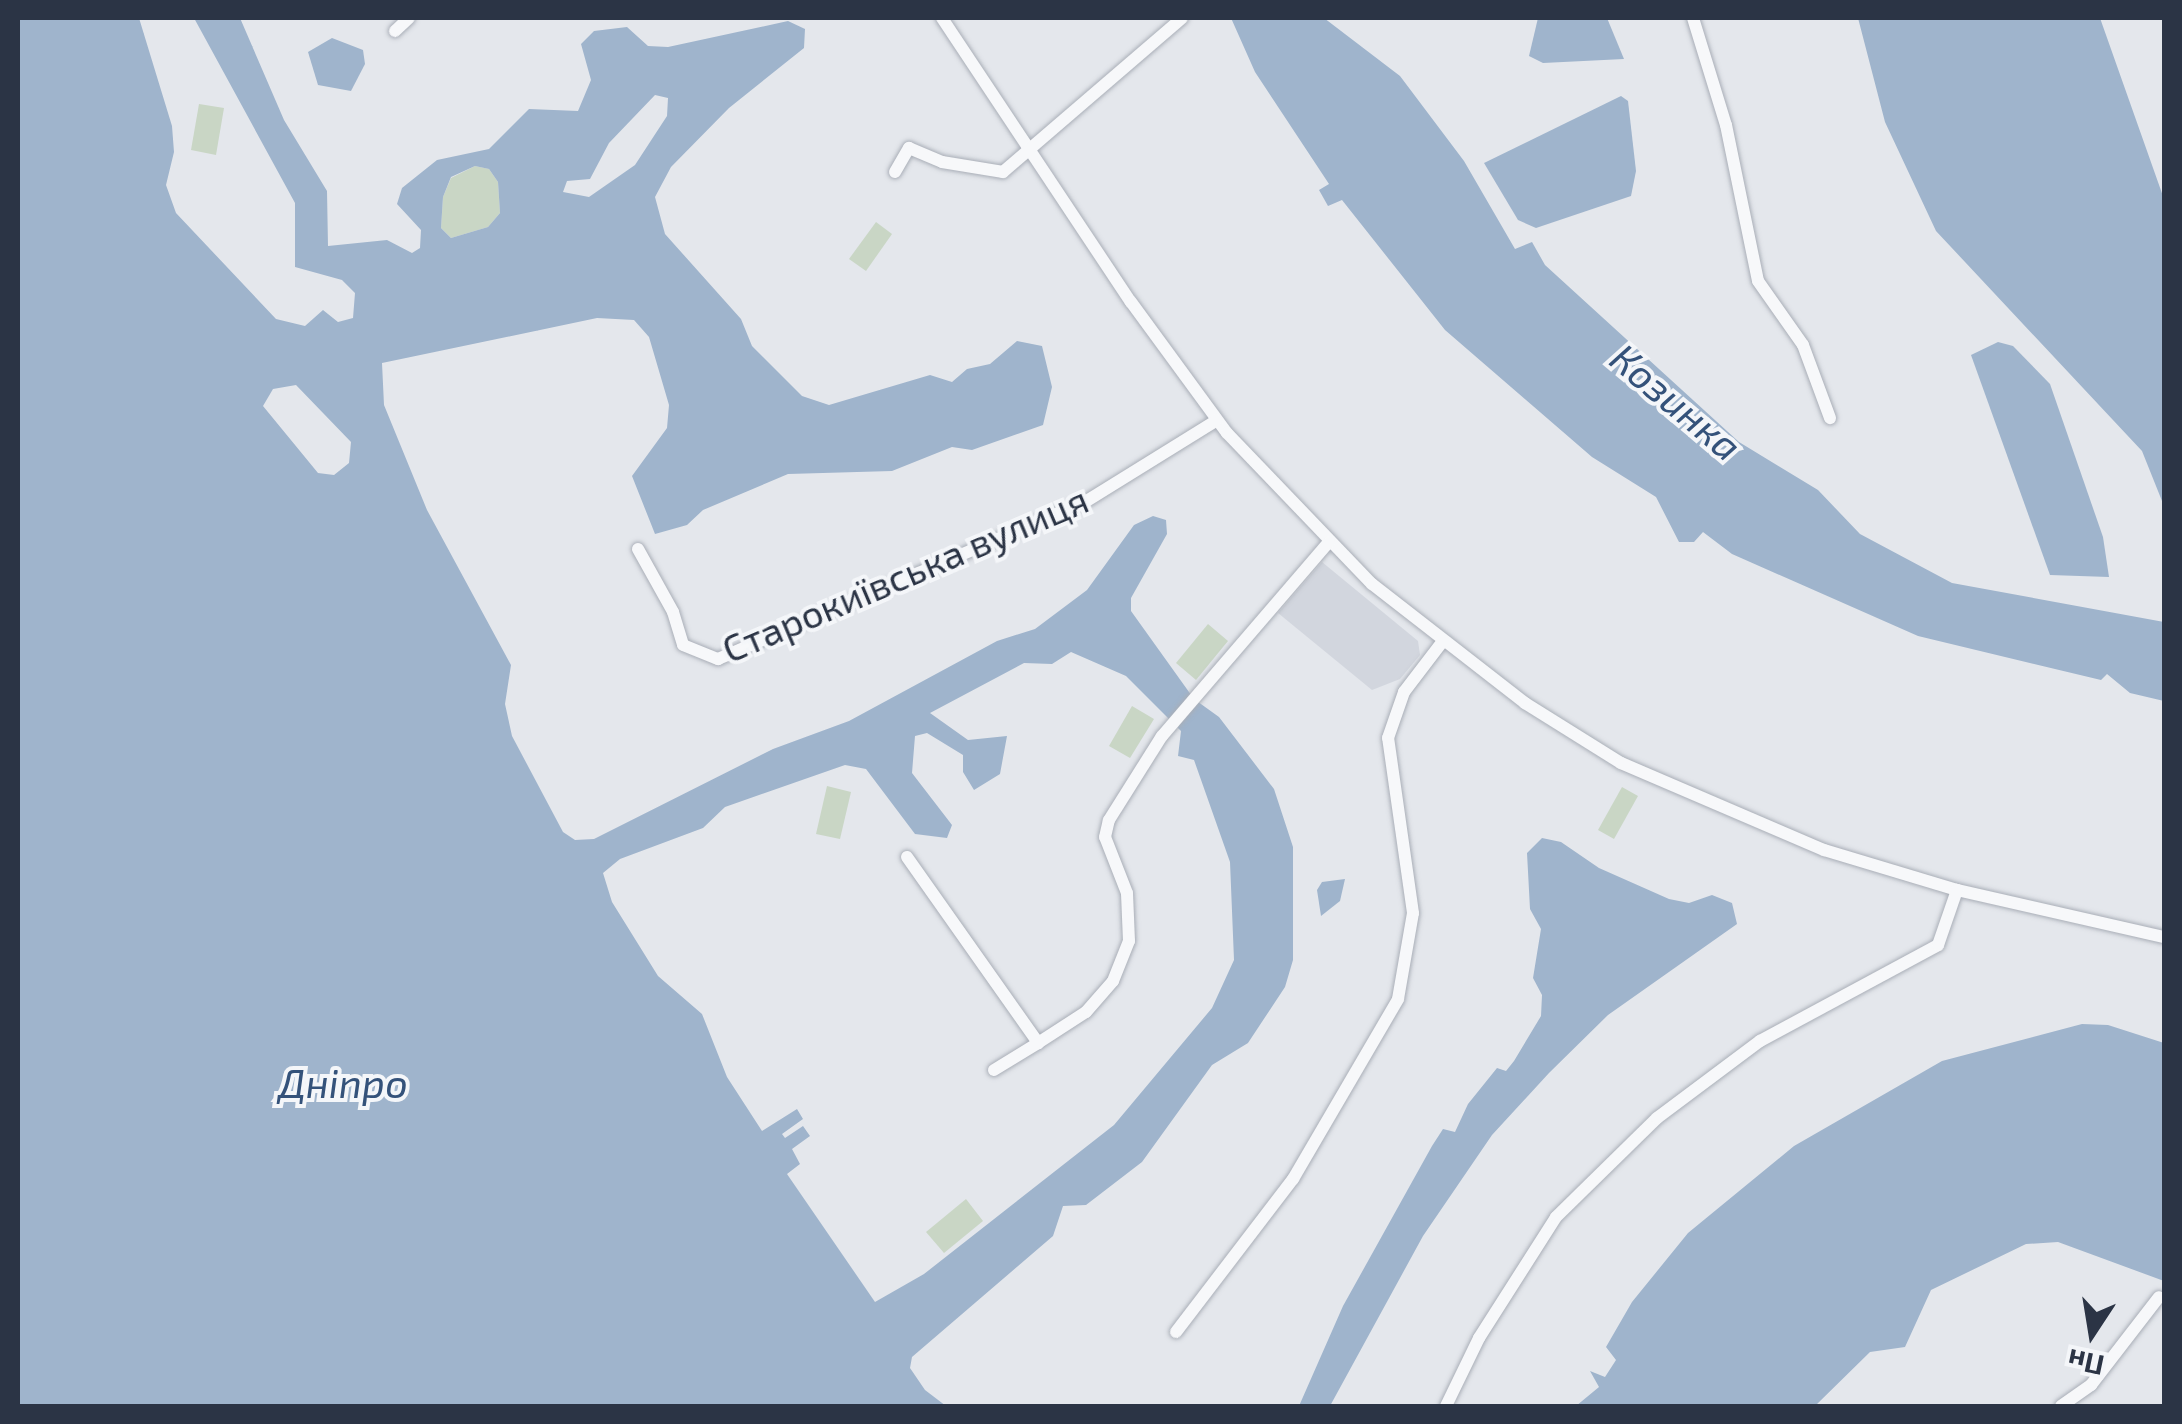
<!DOCTYPE html>
<meta charset="utf-8">
<style>
body{margin:0}
#map{position:relative;width:2182px;height:1424px;overflow:hidden;background:#e4e7ec;font-family:"Exo 2",sans-serif}
div>[style]{position:absolute}
[style*='--x']{left:calc(var(--x)*1px);top:calc(var(--y)*1px);width:calc(var(--w)*1px);rotate:calc(var(--a)*1deg)}
.built>*{inset:0;background:#d2d6de}
.green>*{inset:0;background:#c9d6c5}
.water>*{inset:0;background:#9fb4cc}
.roads{filter:drop-shadow(0 0 2px #a9aeb7) drop-shadow(0 0 2px #a9aeb7)}
.minor>*{height:12px;margin:-6px;padding:0 6px;transform-origin:6px;border-radius:6px;background:#f7f8fa}
span{translate:-50% -50%;white-space:nowrap;text-align:center;line-height:1.15;-webkit-text-stroke:8px #f4f6f9;paint-order:stroke}
.street-label{font-size:38px;color:#2b3445}
.water-label{font-size:40px;color:#34527a;font-style:italic}
.frame{position:absolute;inset:0;border:20px solid #2b3445;pointer-events:none}
.north{position:absolute;left:2042px;top:1284px;width:100px;height:100px;-webkit-text-stroke:8px #f4f6f9;paint-order:stroke;rotate:192deg;font-size:28px;font-weight:700;line-height:40px;text-align:center;color:#2b3445}
.north::after{content:'';display:block;margin:auto;width:35px;height:45px;background:#2b3445;clip-path:polygon(50% 0,100% 100%,50% 72%,0 100%)}
</style>
<div id="map">
<div class="built">
<i style="clip-path:polygon(1322px 562px,1418px 641px,1420px 655px,1400px 679px,1372px 690px,1278px 613px)"></i>
</div>
<div class="green">
<i style="clip-path:polygon(199px 104px,224px 108px,216px 155px,191px 150px)"></i>
<i style="clip-path:polygon(475px 166px,489px 169px,498px 182px,500px 213px,488px 227px,451px 238px,441px 228px,443px 197px,451px 178px)"></i>
<i style="clip-path:polygon(876px 222px,892px 234px,866px 271px,849px 259px)"></i>
<i style="clip-path:polygon(1208px 624px,1228px 641px,1196px 680px,1176px 663px)"></i>
<i style="clip-path:polygon(1132px 706px,1154px 719px,1130px 758px,1109px 746px)"></i>
<i style="clip-path:polygon(827px 786px,851px 792px,840px 839px,816px 834px)"></i>
<i style="clip-path:polygon(1622px 787px,1638px 796px,1614px 839px,1598px 830px)"></i>
<i style="clip-path:polygon(966px 1199px,983px 1221px,944px 1253px,926px 1232px)"></i>
</div>
<div class="water">
<i style="clip-path:polygon(evenodd,18px 18px,139px 18px,172px 126px,174px 152px,166px 185px,176px 213px,276px 319px,305px 326px,323px 310px,338px 322px,353px 318px,355px 293px,342px 280px,295px 267px,295px 203px,194px 18px,240px 18px,284px 120px,327px 191px,328px 246px,387px 240px,412px 253px,420px 248px,421px 230px,397px 204px,402px 188px,437px 160px,489px 149px,529px 109px,578px 111px,591px 80px,581px 44px,594px 31px,627px 27px,648px 46px,668px 47px,788px 21px,805px 29px,804px 48px,729px 108px,671px 167px,655px 197px,665px 234px,741px 319px,752px 346px,802px 396px,829px 405px,930px 375px,952px 382px,967px 369px,990px 364px,1017px 341px,1042px 346px,1052px 387px,1043px 425px,972px 450px,952px 447px,892px 471px,788px 474px,703px 510px,687px 525px,655px 534px,632px 476px,667px 428px,669px 405px,649px 337px,634px 320px,597px 318px,382px 363px,384px 405px,427px 510px,511px 665px,505px 704px,512px 736px,563px 832px,575px 840px,594px 839px,773px 749px,849px 721px,997px 641px,1035px 629px,1087px 590px,1134px 525px,1153px 516px,1166px 520px,1167px 534px,1131px 598px,1131px 611px,1194px 699px,1219px 717px,1274px 789px,1293px 847px,1293px 960px,1285px 987px,1248px 1043px,1212px 1065px,1142px 1162px,1086px 1205px,1063px 1206px,1053px 1236px,912px 1357px,910px 1368px,925px 1390px,946px 1406px,18px 1406px,18px 18px,655px 95px,668px 98px,667px 116px,635px 165px,589px 197px,563px 192px,567px 181px,590px 179px,609px 143px,655px 95px,18px 18px,475px 166px,489px 169px,498px 182px,500px 213px,488px 227px,451px 238px,441px 228px,443px 197px,451px 177px,475px 166px,18px 18px,296px 385px,351px 442px,349px 463px,334px 475px,318px 473px,263px 406px,273px 389px,296px 385px,18px 18px,1071px 652px,1126px 676px,1181px 731px,1178px 756px,1194px 760px,1230px 862px,1234px 960px,1212px 1008px,1114px 1125px,924px 1274px,875px 1302px,787px 1174px,800px 1164px,792px 1149px,810px 1136px,803px 1126px,785px 1138px,782px 1134px,803px 1119px,797px 1109px,762px 1131px,727px 1077px,702px 1014px,658px 976px,612px 902px,603px 873px,620px 859px,703px 828px,725px 807px,845px 765px,866px 769px,915px 834px,947px 838px,952px 825px,912px 773px,915px 736px,927px 733px,963px 755px,963px 772px,974px 790px,1000px 774px,1007px 736px,968px 740px,930px 713px,1024px 663px,1052px 664px,1071px 652px)"></i>
<i style="clip-path:polygon(1231px 18px,1324px 18px,1400px 76px,1464px 161px,1515px 249px,1532px 242px,1545px 265px,1739px 442px,1818px 490px,1860px 534px,1952px 583px,2164px 622px,2164px 701px,2130px 693px,2107px 674px,2101px 680px,1918px 636px,1732px 554px,1703px 532px,1694px 542px,1679px 542px,1656px 497px,1592px 457px,1445px 330px,1342px 200px,1328px 206px,1319px 190px,1329px 184px,1255px 72px)"></i>
<i style="clip-path:polygon(1538px 18px,1607px 18px,1624px 59px,1543px 63px,1529px 56px)"></i>
<i style="clip-path:polygon(1858px 18px,2100px 18px,2164px 199px,2164px 506px,2142px 451px,1936px 231px,1885px 122px)"></i>
<i style="clip-path:polygon(332px 38px,363px 50px,365px 64px,351px 91px,318px 85px,308px 52px)"></i>
<i style="clip-path:polygon(1621px 96px,1628px 101px,1636px 171px,1631px 196px,1536px 228px,1518px 220px,1484px 163px)"></i>
<i style="clip-path:polygon(1998px 342px,2013px 346px,2050px 384px,2103px 537px,2109px 577px,2050px 575px,1971px 355px)"></i>
<i style="clip-path:polygon(1542px 838px,1561px 842px,1599px 868px,1669px 899px,1689px 903px,1712px 895px,1732px 903px,1737px 924px,1608px 1015px,1549px 1073px,1492px 1135px,1423px 1236px,1330px 1406px,1299px 1406px,1343px 1306px,1432px 1146px,1443px 1129px,1455px 1132px,1468px 1104px,1497px 1068px,1506px 1071px,1514px 1061px,1541px 1016px,1542px 995px,1533px 978px,1541px 929px,1530px 909px,1527px 853px)"></i>
<i style="clip-path:polygon(1345px 879px,1340px 901px,1321px 916px,1317px 890px,1322px 882px)"></i>
<i style="clip-path:polygon(2082px 1024px,2108px 1025px,2164px 1043px,2164px 1281px,2058px 1242px,2026px 1244px,1931px 1290px,1905px 1347px,1870px 1352px,1815px 1406px,1576px 1406px,1599px 1387px,1590px 1371px,1605px 1377px,1616px 1360px,1606px 1347px,1632px 1302px,1688px 1233px,1794px 1146px,1942px 1061px)"></i>
</div>
<div class="roads">
<div class="minor">
<i style="--x:942;--y:18;--w:341;--a:56.4"></i>
<i style="--x:1131;--y:302;--w:162;--a:53.8"></i>
<i style="--x:1227;--y:433;--w:209;--a:46.2"></i>
<i style="--x:1372;--y:584;--w:194;--a:37.9"></i>
<i style="--x:1525;--y:703;--w:113;--a:32"></i>
<i style="--x:1621;--y:763;--w:221;--a:23.2"></i>
<i style="--x:1824;--y:850;--w:139;--a:16.7"></i>
<i style="--x:1957;--y:890;--w:212;--a:12.8"></i>
<i style="--x:1693;--y:18;--w:112;--a:72.9"></i>
<i style="--x:1726;--y:125;--w:159;--a:78.4"></i>
<i style="--x:1758;--y:281;--w:78;--a:54.9"></i>
<i style="--x:1803;--y:345;--w:78;--a:69.7"></i>
<i style="--x:395;--y:31;--w:19;--a:-43"></i>
<i style="--x:895;--y:172;--w:28;--a:-60"></i>
<i style="--x:909;--y:148;--w:36;--a:23"></i>
<i style="--x:942;--y:162;--w:62;--a:9.3"></i>
<i style="--x:1003;--y:172;--w:236;--a:-40.7"></i>
<i style="--x:638;--y:549;--w:72;--a:60.9"></i>
<i style="--x:673;--y:612;--w:34;--a:73"></i>
<i style="--x:683;--y:645;--w:38;--a:22"></i>
<i style="--x:718;--y:659;--w:399;--a:-23.2"></i>
<i style="--x:1085;--y:502;--w:155;--a:-31.8"></i>
<i style="--x:907;--y:857;--w:228;--a:54.8"></i>
<i style="--x:1038;--y:1043;--w:57;--a:-32.9"></i>
<i style="--x:1086;--y:1012;--w:41;--a:-48.9"></i>
<i style="--x:1113;--y:981;--w:43;--a:-68.2"></i>
<i style="--x:1129;--y:941;--w:48;--a:-92.4"></i>
<i style="--x:1127;--y:893;--w:60;--a:-111.4"></i>
<i style="--x:1105;--y:837;--w:17;--a:-77"></i>
<i style="--x:1109;--y:820;--w:99;--a:-57.8"></i>
<i style="--x:1162;--y:736;--w:255;--a:-49.3"></i>
<i style="--x:994;--y:1070;--w:52;--a:-31.5"></i>
<i style="--x:1176;--y:1332;--w:193;--a:-52.6"></i>
<i style="--x:1293;--y:1179;--w:208;--a:-59.7"></i>
<i style="--x:1398;--y:999;--w:87;--a:-80.1"></i>
<i style="--x:1413;--y:913;--w:177;--a:-98.1"></i>
<i style="--x:1388;--y:738;--w:49;--a:-70.8"></i>
<i style="--x:1404;--y:692;--w:64;--a:-52.6"></i>
<i style="--x:1446;--y:1406;--w:76;--a:-64.1"></i>
<i style="--x:1479;--y:1338;--w:143;--a:-57.5"></i>
<i style="--x:1556;--y:1217;--w:141;--a:-44.4"></i>
<i style="--x:1657;--y:1118;--w:129;--a:-36.8"></i>
<i style="--x:1760;--y:1041;--w:202;--a:-28.3"></i>
<i style="--x:1938;--y:945;--w:58;--a:-70.9"></i>
<i style="--x:2061;--y:1406;--w:37;--a:-35"></i>
<i style="--x:2091;--y:1385;--w:111;--a:-52.3"></i>
</div>
</div>
<div class="street-label">
<span style="left:905px;top:574px;rotate:-23deg">Старокиївська вулиця</span>
</div>
<div class="water-label">
<span style="left:1677px;top:401px;rotate:40deg">Козинка</span>
<span style="left:343px;top:1082px">Дніпро</span>
</div>
<div class="frame"></div>
<div class="north">Пн</div>
</div>
